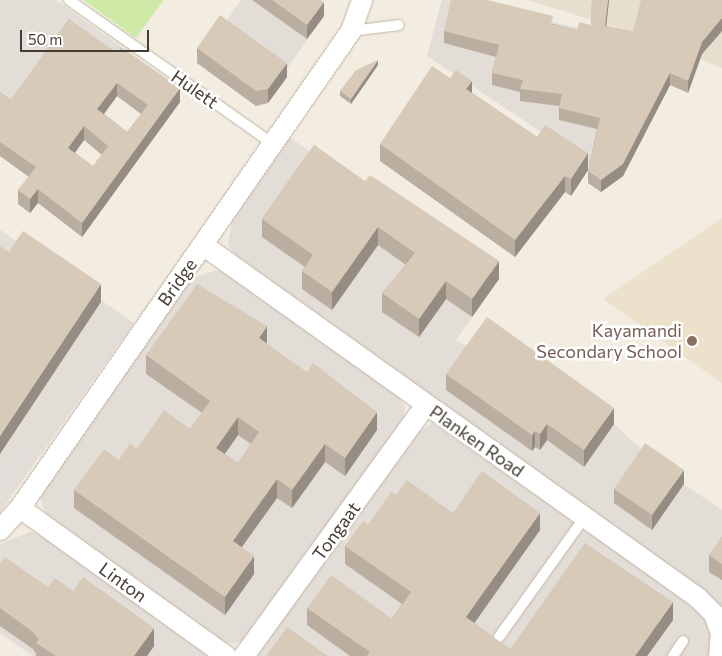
<!DOCTYPE html>
<style>
body{margin:0}
#map{position:relative;width:722px;height:656px;overflow:hidden;background:#f2ece1;font-family:Commissioner,sans-serif}
div>[style]{position:absolute}
[style*='--x']{left:calc(var(--x)*1px);top:calc(var(--y)*1px);width:calc(var(--w)*1px);rotate:calc(var(--a)*1deg)}
.residential>*{inset:0;background:#e6decf}
.industrial>*{inset:0;background:#e3ddd7}
.education>*{inset:0;background:#ece1ca}
.green>*{inset:0;background:#cfeaa6}
.parking>*{inset:0;background:#e2deda}
.roads{filter:drop-shadow(0 0 1px #c0b6a6) drop-shadow(0 0 1px #c0b6a6)}
.service>*{height:10px;margin:-5px;padding:0 5px;transform-origin:5px;border-radius:5px;background:#fff}
.minor>*{height:20px;margin:-10px;padding:0 10px;transform-origin:10px;border-radius:10px;background:#fff}
.wall>*{inset:0;background:#b9ae9f}
.shaded-wall>*{inset:0;background:#968d82}
.building>*{inset:0;background:#d7cab9}
.dots>*{width:14px;height:14px;translate:-50% -50%;box-sizing:border-box;border:2px solid #fff;border-radius:50%}
span{translate:-50% -50%;white-space:nowrap;text-align:center;line-height:1.15;-webkit-text-stroke:5px #fff;paint-order:stroke}
.street-label{font-size:18px;color:#433c32}
.education-label{font-size:18px;color:#785e54}
.right{translate:-100% -50%;text-align:right}
.scale{position:absolute;left:20px;top:30px;width:129px;height:22px;box-sizing:border-box;border:2px solid #433c32;border-top:0;padding-left:6px;font-size:15px;line-height:18px;white-space:nowrap;color:#433c32;-webkit-text-stroke:4px #fff;paint-order:stroke}
</style>
<div id="map">
<div class="residential">
<i style="clip-path:polygon(528px 0,722px 0,722px 68px,637px 34px)"></i>
</div>
<div class="industrial">
<i style="clip-path:polygon(0 0,56px 0,123px 48px,28px 176px,0 156px)"></i>
<i style="clip-path:polygon(241px 0,301px 0,324px 16px,283px 74px,287px 77px,268px 103px,256px 106px,197px 63px)"></i>
<i style="clip-path:polygon(442px 0,463px 0,660px 48px,603px 173px,427px 56px)"></i>
<i style="clip-path:polygon(290px 138px,499px 279px,456px 340px,614px 424px,641px 449px,638px 453px,722px 510px,722px 607px,237px 259px,228px 244px,232px 220px)"></i>
<i style="clip-path:polygon(0 230px,134px 323px,0 512px)"></i>
<i style="clip-path:polygon(216px 270px,228px 273px,399px 396px,405px 408px,403px 423px,248px 639px,234px 644px,221px 641px,46px 515px,41px 501px,41px 493px,192px 278px)"></i>
<i style="clip-path:polygon(432px 423px,700px 608px,711px 626px,709px 656px,257px 656px,414px 435px)"></i>
<i style="clip-path:polygon(30px 532px,43px 536px,210px 656px,33px 656px,0 633px,0 544px)"></i>
</div>
<div class="education">
<i style="clip-path:polygon(722px 218px,722px 383px,603px 299px)"></i>
</div>
<div class="green">
<i style="clip-path:polygon(84px 0,164px 0,136px 38px)"></i>
</div>
<div class="parking">
<i style="clip-path:polygon(33px 449px,0 499px,0 478px,18px 451px)"></i>
</div>
<div class="roads">
<div class="service">
<i style="--x:69;--y:0;--w:250;--a:35.2"></i>
<i style="--x:351;--y:31;--w:48;--a:-7.1"></i>
<i style="--x:499;--y:637;--w:148;--a:-54.4"></i>
<i style="--x:673;--y:656;--w:18;--a:-56"></i>
</div>
<div class="minor">
<i style="--x:203;--y:245;--w:608;--a:35.49"></i>
<i style="--x:698;--y:598;--w:23;--a:45"></i>
<i style="--x:714;--y:614;--w:20;--a:70"></i>
<i style="--x:721;--y:633;--w:23;--a:95"></i>
<i style="--x:20;--y:508;--w:254;--a:35.7"></i>
<i style="--x:0;--y:530;--w:30;--a:-48"></i>
<i style="--x:20;--y:508;--w:581;--a:-55.24"></i>
<i style="--x:351;--y:31;--w:33;--a:-70"></i>
<i style="--x:244;--y:656;--w:310;--a:-54.1"></i>
</div>
</div>
<div class="wall">
<i style="clip-path:polygon(252px 0,321px 0,324px 16px,307px 39px)"></i>
<i style="clip-path:polygon(592px 0,609px 0,606px 26px,633px 32px,722px 0,722px 31px,702px 54px,688px 93px,670px 85px,623px 176px,601px 192px,588px 183px,588px 171px,597px 129px,559px 120px,559px 106px,520px 101px,520px 92px,492px 85px,492px 73px,496px 57px,444px 43px,444px 31px,553px 24px,577px 30px,591px 25px)"></i>
<i style="clip-path:polygon(evenodd,69px 19px,180px 102px,82px 237px,38px 203px,30px 213px,18px 204px,18px 190px,29px 177px,0 156px,0 92px,11px 100px,69px 19px,117px 96px,141px 114px,127px 132px,104px 114px,117px 96px,69px 19px,84px 140px,102px 155px,93px 166px,75px 153px,84px 140px)"></i>
<i style="clip-path:polygon(197px 48px,287px 77px,268px 103px,256px 106px,197px 63px)"></i>
<i style="clip-path:polygon(378px 65px,351px 104px,340px 96px,340px 91px)"></i>
<i style="clip-path:polygon(450px 78px,537px 137px,588px 170px,571px 196px,565px 192px,515px 257px,380px 161px,380px 144px)"></i>
<i style="clip-path:polygon(314px 145px,499px 279px,472px 317px,446px 299px,419px 337px,382px 312px,382px 293px,406px 265px,378px 245px,332px 310px,302px 289px,302px 271px,305px 267px,262px 237px,262px 219px)"></i>
<i style="clip-path:polygon(evenodd,267px 344px,377px 430px,345px 476px,325px 462px,292px 508px,277px 498px,242px 547px,254px 574px,225px 615px,74px 508px,74px 490px,119px 460px,137px 449px,190px 429px,202px 413px,146px 374px,146px 355px,267px 344px,238px 435px,251px 444px,238px 463px,225px 454px,238px 435px)"></i>
<i style="clip-path:polygon(446px 374px,614px 424px,584px 467px,547px 440px,540px 450px,535px 447px,532px 451px,446px 390px)"></i>
<i style="clip-path:polygon(684px 484px,652px 530px,614px 503px,614px 489px)"></i>
<i style="clip-path:polygon(396px 495px,453px 513px,540px 530px,474px 623px,510px 649px,673px 620px,647px 656px,350px 656px,307px 625px,307px 608px,392px 619px,402px 604px,345px 564px,345px 546px,368px 525px)"></i>
<i style="clip-path:polygon(722px 537px,722px 580px,709px 572px,709px 555px)"></i>
<i style="clip-path:polygon(0 564px,48px 587px,73px 591px,154px 646px,147px 656px,36px 656px,36px 654px,33px 649px,0 626px)"></i>
</div>
<div class="shaded-wall">
<i style="clip-path:polygon(608px 0,609px 0,605px 38px,605px 26px)"></i>
<i style="clip-path:polygon(324px 2px,324px 16px,307px 39px,307px 25px)"></i>
<i style="clip-path:polygon(722px 18px,722px 31px,702px 54px,688px 93px,688px 81px,702px 42px)"></i>
<i style="clip-path:polygon(378px 60px,378px 65px,351px 104px,351px 99px)"></i>
<i style="clip-path:polygon(287px 63px,287px 77px,268px 103px,268px 89px)"></i>
<i style="clip-path:polygon(670px 73px,670px 85px,623px 176px,601px 192px,601px 180px)"></i>
<i style="clip-path:polygon(472px 81px,472px 97px,466px 89px)"></i>
<i style="clip-path:polygon(117px 83px,117px 96px,97px 123px,97px 109px)"></i>
<i style="clip-path:polygon(180px 88px,180px 102px,82px 237px,82px 223px)"></i>
<i style="clip-path:polygon(84px 126px,84px 140px,68px 162px,68px 148px)"></i>
<i style="clip-path:polygon(588px 153px,588px 170px,571px 196px,571px 179px)"></i>
<i style="clip-path:polygon(565px 176px,565px 192px,515px 257px,515px 240px)"></i>
<i style="clip-path:polygon(38px 189px,38px 203px,30px 213px,30px 199px)"></i>
<i style="clip-path:polygon(378px 227px,378px 245px,332px 310px,332px 292px)"></i>
<i style="clip-path:polygon(499px 261px,499px 279px,472px 317px,472px 299px)"></i>
<i style="clip-path:polygon(446px 281px,446px 299px,419px 337px,419px 319px)"></i>
<i style="clip-path:polygon(101px 284px,101px 302px,0 454px,0 436px)"></i>
<i style="clip-path:polygon(267px 326px,267px 344px,259px 338px)"></i>
<i style="clip-path:polygon(614px 408px,614px 424px,584px 467px,584px 450px)"></i>
<i style="clip-path:polygon(377px 412px,377px 430px,345px 476px,345px 458px)"></i>
<i style="clip-path:polygon(238px 417px,238px 435px,216px 466px,216px 448px)"></i>
<i style="clip-path:polygon(547px 424px,547px 440px,540px 450px,540px 434px)"></i>
<i style="clip-path:polygon(535px 431px,535px 447px,532px 451px,532px 435px)"></i>
<i style="clip-path:polygon(325px 444px,325px 462px,292px 508px,292px 490px)"></i>
<i style="clip-path:polygon(684px 470px,684px 484px,652px 530px,652px 515px)"></i>
<i style="clip-path:polygon(277px 479px,277px 498px,233px 559px,233px 541px)"></i>
<i style="clip-path:polygon(540px 513px,540px 530px,466px 635px,466px 617px)"></i>
<i style="clip-path:polygon(254px 556px,254px 574px,225px 615px,225px 597px)"></i>
<i style="clip-path:polygon(673px 602px,673px 620px,647px 656px,635px 656px)"></i>
<i style="clip-path:polygon(154px 628px,154px 646px,147px 656px,134px 656px)"></i>
</div>
<div class="building">
<i style="clip-path:polygon(272px 0,321px 0,324px 2px,307px 25px)"></i>
<i style="clip-path:polygon(451px 0,487px 0,553px 16px,551px 24px,577px 30px,579px 22px,591px 25px,592px 0,608px 0,605px 26px,633px 32px,641px 0,722px 0,722px 18px,702px 42px,688px 81px,670px 73px,623px 164px,601px 180px,588px 171px,600px 118px,559px 108px,562px 94px,520px 89px,523px 80px,492px 73px,499px 45px,444px 31px)"></i>
<i style="clip-path:polygon(220px 15px,287px 63px,268px 89px,256px 91px,197px 48px)"></i>
<i style="clip-path:polygon(evenodd,69px 19px,117px 53px,121px 47px,180px 88px,82px 223px,38px 189px,30px 199px,18px 190px,36px 167px,0 142px,0 92px,11px 100px,69px 19px,117px 83px,148px 105px,127px 132px,97px 109px,117px 83px,69px 19px,84px 126px,108px 146px,93px 166px,68px 148px,84px 126px)"></i>
<i style="clip-path:polygon(378px 60px,351px 99px,340px 91px,356px 70px)"></i>
<i style="clip-path:polygon(432px 66px,450px 78px,456px 70px,472px 81px,466px 89px,537px 137px,545px 125px,588px 153px,571px 179px,565px 176px,515px 240px,380px 144px)"></i>
<i style="clip-path:polygon(314px 145px,365px 181px,370px 175px,499px 261px,472px 299px,446px 281px,419px 319px,382px 293px,415px 253px,378px 227px,332px 292px,302px 271px,313px 255px,262px 219px)"></i>
<i style="clip-path:polygon(23px 231px,101px 284px,0 436px,0 246px,9px 252px)"></i>
<i style="clip-path:polygon(evenodd,197px 284px,267px 326px,259px 338px,307px 372px,313px 363px,377px 412px,345px 458px,325px 444px,292px 490px,277px 479px,233px 541px,254px 556px,225px 597px,74px 490px,104px 449px,119px 460px,130px 443px,137px 449px,164px 410px,190px 429px,210px 401px,146px 355px,197px 284px,238px 417px,259px 432px,238px 463px,216px 448px,238px 417px)"></i>
<i style="clip-path:polygon(487px 317px,614px 408px,584px 450px,547px 424px,540px 434px,535px 431px,532px 435px,446px 374px)"></i>
<i style="clip-path:polygon(645px 443px,684px 470px,652px 515px,614px 489px)"></i>
<i style="clip-path:polygon(482px 471px,540px 513px,466px 617px,510px 649px,585px 543px,673px 602px,635px 656px,367px 656px,370px 652px,307px 608px,331px 575px,392px 619px,411px 592px,345px 546px,363px 521px,368px 525px,391px 492px,396px 495px,407px 480px,453px 513px)"></i>
<i style="clip-path:polygon(722px 537px,722px 564px,709px 555px)"></i>
<i style="clip-path:polygon(5px 557px,48px 587px,55px 578px,73px 591px,83px 577px,154px 628px,134px 656px,56px 656px,36px 643px,39px 639px,33px 632px,0 608px,0 564px)"></i>
<i style="clip-path:polygon(287px 627px,328px 656px,266px 656px)"></i>
</div>
<div class="dots">
<i style="left:692px;top:341px;background:#8d6e63"></i>
</div>
<div class="street-label">
<span style="left:195px;top:89px;rotate:35deg">Hulett</span>
<span style="left:177px;top:282px;rotate:-55deg">Bridge</span>
<span style="left:477px;top:441px;rotate:35deg">Planken Road</span>
<span style="left:336px;top:531px;rotate:-54deg">Tongaat</span>
<span style="left:123px;top:582px;rotate:36deg">Linton</span>
</div>
<div class="education-label">
<span class="right" style="left:682px;top:341px">Kayamandi<br>Secondary School</span>
</div>
<div class="scale">50 m</div>
</div>
